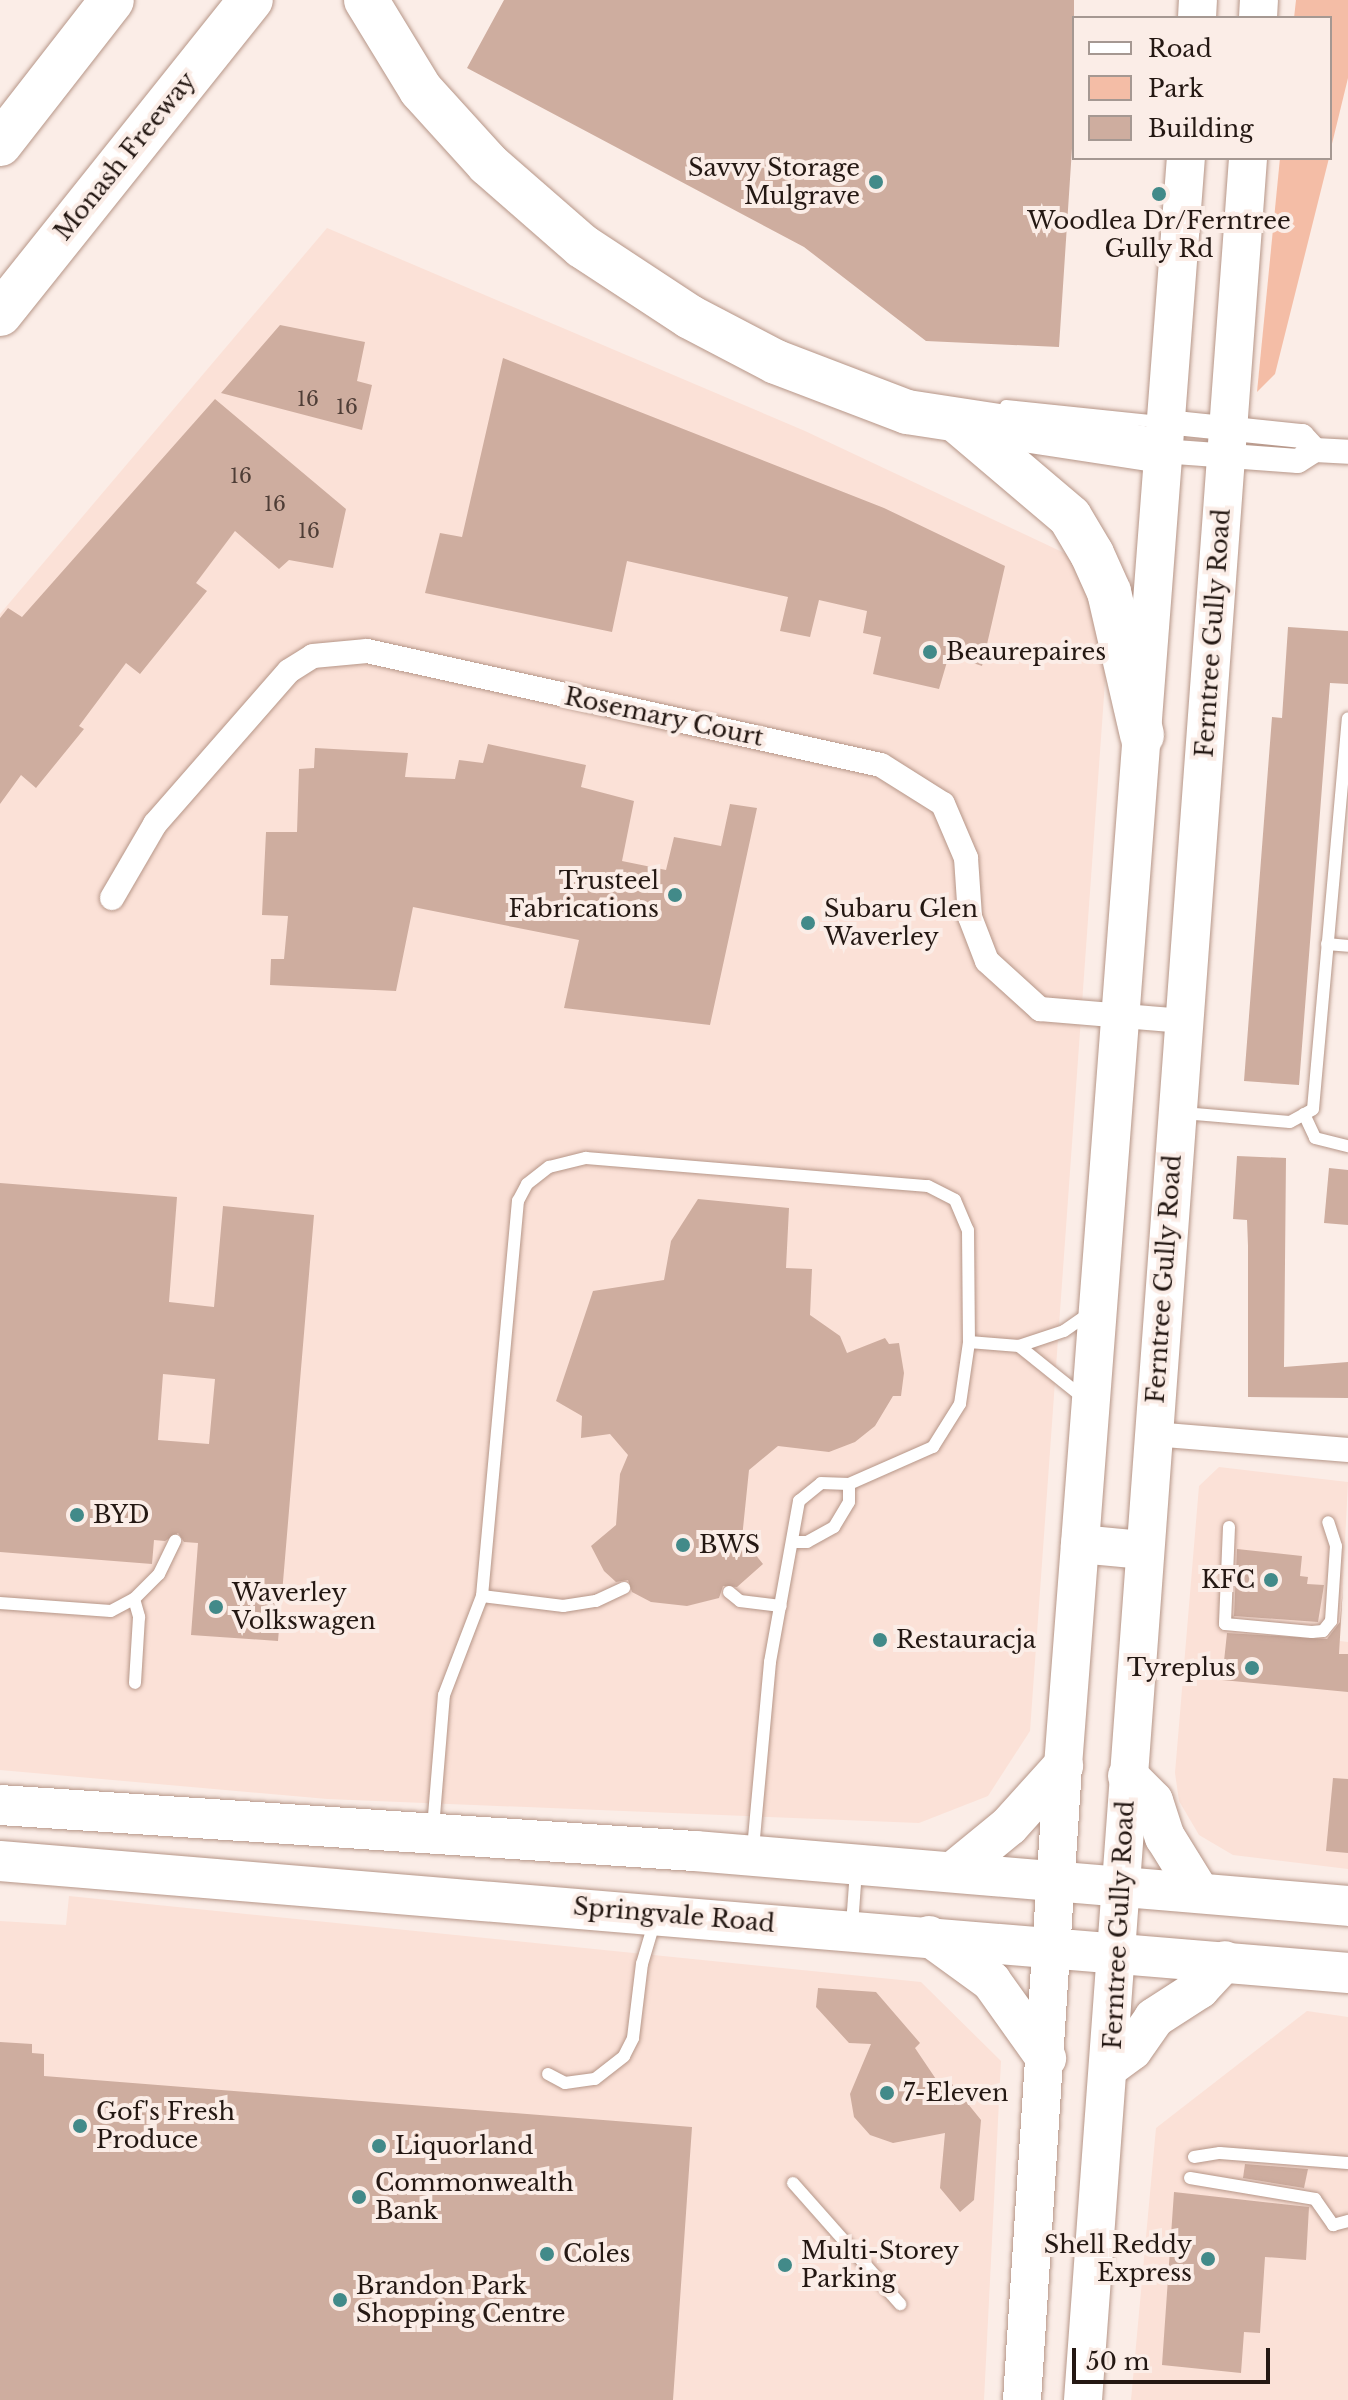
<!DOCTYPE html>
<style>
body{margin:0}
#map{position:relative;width:1348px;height:2400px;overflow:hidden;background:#fbede7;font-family:"Libre Baskerville",serif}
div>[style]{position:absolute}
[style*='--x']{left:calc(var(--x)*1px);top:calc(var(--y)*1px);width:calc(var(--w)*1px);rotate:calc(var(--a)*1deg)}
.built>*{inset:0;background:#fbe1d7}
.green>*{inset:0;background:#f4bda6}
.building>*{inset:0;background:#cead9f}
.roads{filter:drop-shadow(0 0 2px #b69688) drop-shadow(0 0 2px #b69688)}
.service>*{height:12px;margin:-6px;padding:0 6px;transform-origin:6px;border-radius:6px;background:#fff}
.minor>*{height:24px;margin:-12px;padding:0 12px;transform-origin:12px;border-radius:12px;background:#fff}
.primary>*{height:38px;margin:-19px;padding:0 19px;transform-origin:19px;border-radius:19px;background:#fff}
.trunk>*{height:40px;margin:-20px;padding:0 20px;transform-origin:20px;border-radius:20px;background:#fff}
.motorway>*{height:44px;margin:-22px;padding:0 22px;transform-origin:22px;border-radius:22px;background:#fff}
.dots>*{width:22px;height:22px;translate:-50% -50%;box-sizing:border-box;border:4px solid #fbede7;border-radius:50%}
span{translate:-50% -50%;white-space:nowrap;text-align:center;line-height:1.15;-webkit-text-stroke:8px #fbede7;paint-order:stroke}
.number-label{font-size:20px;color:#4e3d36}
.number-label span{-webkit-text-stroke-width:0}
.street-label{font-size:24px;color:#241813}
.poi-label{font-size:24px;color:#241813}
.right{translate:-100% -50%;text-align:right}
.left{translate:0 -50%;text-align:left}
.legend{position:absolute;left:1072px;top:16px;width:260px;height:144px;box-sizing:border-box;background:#fbede7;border:2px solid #a59892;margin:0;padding:10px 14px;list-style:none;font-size:24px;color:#241813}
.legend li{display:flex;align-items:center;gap:16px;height:40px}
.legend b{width:40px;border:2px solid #a59892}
.scale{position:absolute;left:1072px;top:2348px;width:198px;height:36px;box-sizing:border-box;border:4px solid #241813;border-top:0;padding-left:10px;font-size:24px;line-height:28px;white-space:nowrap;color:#241813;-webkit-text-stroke:6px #fbede7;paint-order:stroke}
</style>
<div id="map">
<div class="built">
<i style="clip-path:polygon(327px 228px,805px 431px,1075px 558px,1107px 654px,1030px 1731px,988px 1796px,919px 1823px,327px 1799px,0 1770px,0 614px)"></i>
<i style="clip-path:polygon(1219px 1467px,1348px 1482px,1340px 1641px,1348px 1642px,1348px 1869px,1233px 1855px,1199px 1835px,1179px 1801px,1175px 1773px,1199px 1486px)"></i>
<i style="clip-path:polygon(69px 1896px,921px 1982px,1001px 2061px,984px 2400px,0 2400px,0 1921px,66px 1925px)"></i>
<i style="clip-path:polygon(1307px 2011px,1348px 2017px,1348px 2400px,1131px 2400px,1156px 2128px)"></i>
</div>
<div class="green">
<i style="clip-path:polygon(1296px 0,1348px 0,1348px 78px,1330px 152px,1330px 18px,1294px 18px)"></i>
<i style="clip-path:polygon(1280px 158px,1329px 158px,1275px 374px,1257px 392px)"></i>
</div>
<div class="building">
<i style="clip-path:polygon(504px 0,1074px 0,1074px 118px,1059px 347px,926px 341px,804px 247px,467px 68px)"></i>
<i style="clip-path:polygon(280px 325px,365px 342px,357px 381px,372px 385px,362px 430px,221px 393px)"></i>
<i style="clip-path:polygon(503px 358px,884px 508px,1005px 566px,982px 666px,949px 655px,939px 689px,873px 674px,881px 637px,863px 633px,867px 611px,819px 600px,810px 637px,780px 631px,788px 597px,627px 561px,612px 632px,425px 593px,440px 533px,462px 537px)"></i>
<i style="clip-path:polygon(215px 399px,346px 509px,333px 568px,289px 560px,279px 569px,235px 531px,196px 583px,207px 591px,140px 674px,126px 663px,79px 726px,84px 729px,36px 788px,21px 775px,0 804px,0 618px,8px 608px,22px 617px)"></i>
<i style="clip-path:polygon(1288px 627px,1348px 631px,1348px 684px,1330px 683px,1299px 1085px,1244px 1081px,1272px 717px,1282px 718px)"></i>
<i style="clip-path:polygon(488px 744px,586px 765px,581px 787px,634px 801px,622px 861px,666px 870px,674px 837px,721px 846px,730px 804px,757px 808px,710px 1025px,564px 1008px,579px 940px,413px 907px,396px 991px,270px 985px,271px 959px,284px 959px,288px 916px,262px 915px,266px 832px,297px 832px,299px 769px,314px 768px,315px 748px,408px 753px,405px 777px,455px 779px,459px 760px,483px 763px)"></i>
<i style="clip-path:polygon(1237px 1156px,1286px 1158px,1284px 1367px,1348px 1362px,1348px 1398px,1248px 1397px,1248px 1246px,1247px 1220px,1233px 1219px)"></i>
<i style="clip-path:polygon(1329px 1168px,1348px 1170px,1348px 1225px,1324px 1223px)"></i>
<i style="clip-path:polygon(evenodd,0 1183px,177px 1197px,169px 1302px,214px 1307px,223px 1206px,314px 1215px,278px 1641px,191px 1635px,198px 1543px,184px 1542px,178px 1533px,165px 1541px,154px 1540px,152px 1564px,0 1552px,0 1183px,163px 1374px,215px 1379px,209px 1444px,158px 1440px,163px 1374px)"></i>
<i style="clip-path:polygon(698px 1199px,789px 1208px,786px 1268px,812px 1269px,810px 1315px,840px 1336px,847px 1353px,885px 1338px,889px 1344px,899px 1343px,904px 1373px,901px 1396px,893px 1396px,875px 1426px,855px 1442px,829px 1452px,778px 1446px,749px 1470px,742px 1538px,763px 1564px,737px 1587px,723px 1586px,719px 1598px,687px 1606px,651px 1602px,632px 1592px,628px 1580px,616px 1582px,604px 1571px,591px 1546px,616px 1525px,620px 1474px,628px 1455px,610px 1434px,581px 1438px,582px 1416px,556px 1401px,593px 1291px,664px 1280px,671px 1241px)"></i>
<i style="clip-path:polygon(1237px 1549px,1302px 1556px,1300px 1576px,1308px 1577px,1307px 1584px,1324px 1585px,1318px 1622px,1234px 1616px)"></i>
<i style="clip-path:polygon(1343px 1586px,1339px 1654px,1348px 1654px,1348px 1692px,1222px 1680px,1227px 1633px,1327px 1639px,1340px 1622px)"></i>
<i style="clip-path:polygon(1333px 1778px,1348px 1779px,1348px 1853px,1326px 1851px)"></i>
<i style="clip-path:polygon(818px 1988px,876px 1992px,920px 2043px,915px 2048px,944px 2091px,952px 2084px,981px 2120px,974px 2200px,960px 2212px,940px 2188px,945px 2133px,893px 2143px,870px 2135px,854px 2117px,850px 2094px,871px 2044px,849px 2043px,816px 2007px)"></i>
<i style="clip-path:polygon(0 2042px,32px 2044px,32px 2053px,44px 2054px,44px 2076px,692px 2127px,673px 2400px,0 2400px)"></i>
<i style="clip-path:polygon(1245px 2164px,1308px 2169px,1304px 2188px,1243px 2178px)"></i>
<i style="clip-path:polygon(1174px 2192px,1309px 2207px,1306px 2260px,1265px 2257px,1260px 2333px,1244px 2332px,1241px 2373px,1162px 2365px)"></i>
</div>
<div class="roads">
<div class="service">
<i style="--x:1006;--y:406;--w:157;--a:5.9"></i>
<i style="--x:1327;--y:944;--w:21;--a:5"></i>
<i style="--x:1183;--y:1113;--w:107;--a:4.8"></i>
<i style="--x:1290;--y:1122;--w:26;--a:-29"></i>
<i style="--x:1313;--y:1109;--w:392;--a:-84.9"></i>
<i style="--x:1304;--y:1114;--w:26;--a:65"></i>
<i style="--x:1315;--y:1138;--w:34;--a:14"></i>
<i style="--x:1019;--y:1346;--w:85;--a:38.8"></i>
<i style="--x:1229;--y:1527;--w:97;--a:92.4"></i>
<i style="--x:1225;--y:1624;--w:87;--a:5.3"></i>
<i style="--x:1312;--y:1632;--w:11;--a:-5"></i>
<i style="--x:1323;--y:1631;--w:13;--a:-51"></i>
<i style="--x:1331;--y:1621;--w:75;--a:-86.2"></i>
<i style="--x:1336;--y:1546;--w:25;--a:-108"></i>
<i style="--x:794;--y:1542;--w:13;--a:0"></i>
<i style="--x:807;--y:1542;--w:31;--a:-29"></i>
<i style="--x:834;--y:1527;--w:29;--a:-59"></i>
<i style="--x:849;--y:1502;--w:18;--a:-90"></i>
<i style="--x:729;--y:1592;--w:14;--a:39"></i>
<i style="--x:740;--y:1601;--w:41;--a:7"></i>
<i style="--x:482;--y:1596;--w:82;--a:7"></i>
<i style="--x:563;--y:1606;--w:33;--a:-9"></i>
<i style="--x:596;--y:1601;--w:31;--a:-25"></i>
<i style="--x:134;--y:1599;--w:19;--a:74"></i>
<i style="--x:139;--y:1617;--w:66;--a:93.5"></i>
<i style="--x:0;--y:1603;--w:111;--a:4.1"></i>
<i style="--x:111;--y:1611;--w:26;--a:-28"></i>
<i style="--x:134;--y:1599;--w:35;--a:-45"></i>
<i style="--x:159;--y:1574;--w:37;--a:-64"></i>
<i style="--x:433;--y:1828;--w:133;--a:-85.3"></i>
<i style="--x:444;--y:1695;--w:106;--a:-69"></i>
<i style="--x:482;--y:1596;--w:397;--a:-84.8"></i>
<i style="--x:518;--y:1201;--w:19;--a:-62"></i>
<i style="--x:527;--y:1184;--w:28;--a:-38"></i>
<i style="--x:549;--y:1167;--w:38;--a:-14"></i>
<i style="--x:586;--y:1158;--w:343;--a:4.7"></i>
<i style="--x:928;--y:1186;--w:30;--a:27"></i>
<i style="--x:955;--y:1200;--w:33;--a:67"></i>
<i style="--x:968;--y:1230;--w:112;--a:89.5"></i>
<i style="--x:969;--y:1342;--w:50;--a:4.6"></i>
<i style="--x:1019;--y:1346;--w:47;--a:-18.4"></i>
<i style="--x:1064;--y:1331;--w:32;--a:-35"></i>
<i style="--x:753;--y:1849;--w:188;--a:-84.8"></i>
<i style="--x:770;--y:1662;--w:164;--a:-79.8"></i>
<i style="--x:799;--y:1501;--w:28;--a:-39"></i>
<i style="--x:821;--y:1483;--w:28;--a:2"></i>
<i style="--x:849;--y:1484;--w:92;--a:-23.8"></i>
<i style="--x:933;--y:1447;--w:51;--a:-57.9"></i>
<i style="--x:960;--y:1404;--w:63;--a:-81.7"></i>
<i style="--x:852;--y:1925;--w:54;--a:-85.8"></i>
<i style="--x:548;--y:2074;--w:19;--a:28"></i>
<i style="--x:565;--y:2083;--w:30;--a:-8"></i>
<i style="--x:595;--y:2079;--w:37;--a:-38"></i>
<i style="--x:624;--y:2056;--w:20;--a:-63"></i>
<i style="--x:633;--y:2038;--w:75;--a:-83.1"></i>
<i style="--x:642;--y:1964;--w:46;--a:-73.5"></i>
<i style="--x:1194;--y:2157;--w:26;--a:-9"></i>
<i style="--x:1220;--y:2153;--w:128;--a:4.5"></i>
<i style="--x:1190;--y:2178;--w:127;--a:9.5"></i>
<i style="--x:1315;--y:2199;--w:32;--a:55"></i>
<i style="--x:1333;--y:2225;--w:16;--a:-15"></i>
<i style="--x:793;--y:2183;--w:162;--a:48.5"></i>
</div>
<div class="minor">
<i style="--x:1166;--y:422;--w:137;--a:5.9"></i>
<i style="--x:1302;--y:436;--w:19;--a:47"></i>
<i style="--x:1162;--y:451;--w:136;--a:4.2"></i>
<i style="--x:1298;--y:461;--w:20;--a:-33"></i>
<i style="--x:1315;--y:450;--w:33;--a:3"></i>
<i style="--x:112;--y:898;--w:86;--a:-59.8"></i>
<i style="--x:155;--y:824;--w:203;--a:-48.8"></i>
<i style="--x:289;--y:671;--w:28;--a:-32"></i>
<i style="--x:313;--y:656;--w:54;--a:-5.3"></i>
<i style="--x:367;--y:651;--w:526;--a:12.51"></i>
<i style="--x:881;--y:765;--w:73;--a:32.2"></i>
<i style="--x:943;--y:804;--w:59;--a:66.9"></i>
<i style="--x:966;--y:858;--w:59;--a:86.1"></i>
<i style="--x:970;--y:917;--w:47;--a:68.9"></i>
<i style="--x:987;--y:961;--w:72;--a:42.2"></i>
<i style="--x:1040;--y:1009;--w:144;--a:4.8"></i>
<i style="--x:1153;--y:1434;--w:196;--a:4.7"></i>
</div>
<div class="primary">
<i style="--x:1197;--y:18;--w:18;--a:-87"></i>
<i style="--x:1258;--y:18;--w:18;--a:-87"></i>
<i style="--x:1080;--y:1544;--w:64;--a:5.4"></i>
<i style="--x:1022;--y:2400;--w:635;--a:-86.3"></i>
<i style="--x:1063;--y:1766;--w:1613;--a:-85.63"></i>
<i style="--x:1083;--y:2400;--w:2248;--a:-85.79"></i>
</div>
<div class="trunk">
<i style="--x:1128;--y:1776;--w:35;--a:45"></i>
<i style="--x:1153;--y:1801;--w:38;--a:72"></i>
<i style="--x:1165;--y:1837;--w:65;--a:58.3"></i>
<i style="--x:0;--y:1805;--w:697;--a:3.79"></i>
<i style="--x:695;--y:1851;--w:655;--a:4.81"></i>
<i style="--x:0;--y:1861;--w:1353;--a:4.75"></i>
<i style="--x:954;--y:1871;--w:71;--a:-39.3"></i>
<i style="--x:1009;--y:1826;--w:81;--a:-48"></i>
<i style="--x:929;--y:1936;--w:77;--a:36"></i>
<i style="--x:991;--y:1981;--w:95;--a:54.5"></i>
<i style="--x:1110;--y:2066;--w:27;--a:-36"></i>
<i style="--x:1132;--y:2050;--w:39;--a:-55"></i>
<i style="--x:1154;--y:2018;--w:54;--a:-32.8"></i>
<i style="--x:1199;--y:1989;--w:38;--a:-47"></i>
</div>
<div class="motorway">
<i style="--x:366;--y:0;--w:105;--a:58.6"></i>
<i style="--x:421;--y:90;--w:100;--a:47.8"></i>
<i style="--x:488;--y:164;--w:125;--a:41.1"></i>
<i style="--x:582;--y:246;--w:129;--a:33.3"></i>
<i style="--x:690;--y:317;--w:97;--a:27.6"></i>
<i style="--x:776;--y:362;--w:140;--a:20.9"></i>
<i style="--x:907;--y:412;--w:258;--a:8.7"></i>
<i style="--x:0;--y:144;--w:182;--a:-52.1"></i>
<i style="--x:0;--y:314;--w:402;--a:-51.4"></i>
<i style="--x:957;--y:421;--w:148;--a:40.3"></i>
<i style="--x:1070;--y:517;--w:43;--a:59.3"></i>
<i style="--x:1092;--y:554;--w:42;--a:65.9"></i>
<i style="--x:1109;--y:592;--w:147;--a:77"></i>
</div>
</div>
<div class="dots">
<i style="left:876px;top:182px;background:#428a89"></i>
<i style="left:1159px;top:194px;background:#428a89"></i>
<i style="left:930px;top:652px;background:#428a89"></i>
<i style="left:675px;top:895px;background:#428a89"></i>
<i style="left:808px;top:923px;background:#428a89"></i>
<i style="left:77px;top:1515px;background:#428a89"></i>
<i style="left:683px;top:1545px;background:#428a89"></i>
<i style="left:1271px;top:1580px;background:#428a89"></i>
<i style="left:216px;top:1607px;background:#428a89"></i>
<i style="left:880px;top:1640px;background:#428a89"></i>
<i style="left:1252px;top:1668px;background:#428a89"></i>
<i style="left:887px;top:2093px;background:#428a89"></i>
<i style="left:80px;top:2126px;background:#428a89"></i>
<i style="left:379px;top:2146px;background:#428a89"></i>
<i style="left:359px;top:2197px;background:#428a89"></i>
<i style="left:547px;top:2254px;background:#428a89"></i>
<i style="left:1208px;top:2259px;background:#428a89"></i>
<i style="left:785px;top:2265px;background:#428a89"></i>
<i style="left:340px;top:2300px;background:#428a89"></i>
</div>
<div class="number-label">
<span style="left:308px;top:399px">16</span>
<span style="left:347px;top:407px">16</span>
<span style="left:241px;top:476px">16</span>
<span style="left:275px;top:504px">16</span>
<span style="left:309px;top:531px">16</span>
</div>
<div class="street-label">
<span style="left:125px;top:156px;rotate:-51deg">Monash Freeway</span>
<span style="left:1213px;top:633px;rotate:-86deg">Ferntree Gully Road</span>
<span style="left:664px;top:717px;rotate:12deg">Rosemary Court</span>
<span style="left:1164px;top:1279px;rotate:-86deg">Ferntree Gully Road</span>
<span style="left:674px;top:1915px;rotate:5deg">Springvale Road</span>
<span style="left:1119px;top:1925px;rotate:-87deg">Ferntree Gully Road</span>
</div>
<div class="poi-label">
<span class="right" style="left:860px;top:182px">Savvy Storage<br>Mulgrave</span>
<span style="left:1159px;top:235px">Woodlea Dr/Ferntree<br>Gully Rd</span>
<span class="left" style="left:946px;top:652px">Beaurepaires</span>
<span class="right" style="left:659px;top:895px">Trusteel<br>Fabrications</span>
<span class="left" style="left:824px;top:923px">Subaru Glen<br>Waverley</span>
<span class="left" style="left:93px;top:1515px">BYD</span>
<span class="left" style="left:699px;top:1545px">BWS</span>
<span class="right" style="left:1255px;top:1580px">KFC</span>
<span class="left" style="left:232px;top:1607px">Waverley<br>Volkswagen</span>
<span class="left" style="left:896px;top:1640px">Restauracja</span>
<span class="right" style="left:1236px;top:1668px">Tyreplus</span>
<span class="left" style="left:903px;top:2093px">7-Eleven</span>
<span class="left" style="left:96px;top:2126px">Gof's Fresh<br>Produce</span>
<span class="left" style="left:395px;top:2146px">Liquorland</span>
<span class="left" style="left:375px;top:2197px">Commonwealth<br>Bank</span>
<span class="right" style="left:1192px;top:2259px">Shell Reddy<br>Express</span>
<span class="left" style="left:801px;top:2265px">Multi-Storey<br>Parking</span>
<span class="left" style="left:563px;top:2254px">Coles</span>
<span class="left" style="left:356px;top:2300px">Brandon Park<br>Shopping Centre</span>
</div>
<ul class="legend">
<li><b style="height:10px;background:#fff"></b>Road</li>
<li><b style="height:22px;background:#f4bda6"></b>Park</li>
<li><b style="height:22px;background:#cead9f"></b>Building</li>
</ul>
<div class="scale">50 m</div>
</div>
